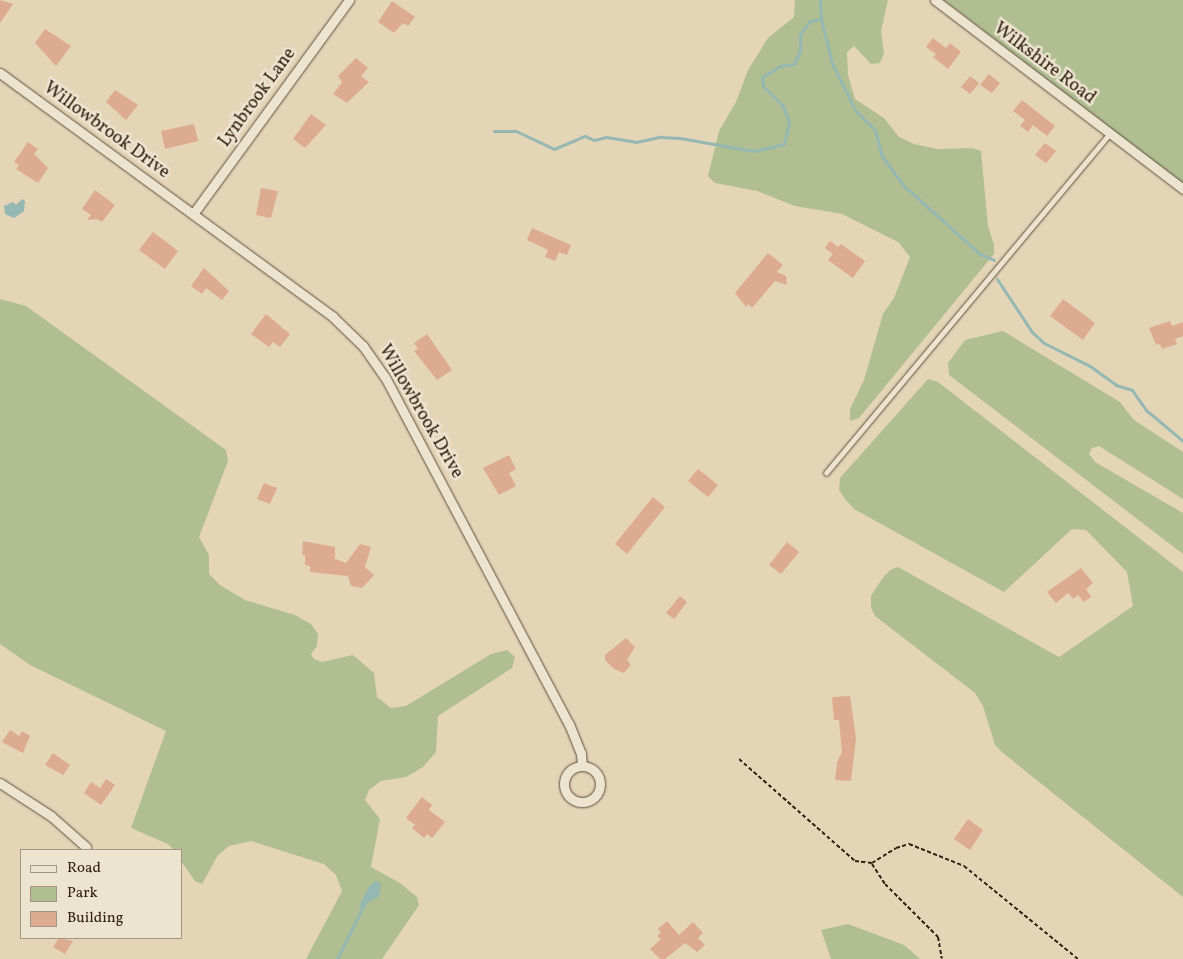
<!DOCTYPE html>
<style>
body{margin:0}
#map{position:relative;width:1183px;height:959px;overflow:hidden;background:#e4d5b7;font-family:Vollkorn,serif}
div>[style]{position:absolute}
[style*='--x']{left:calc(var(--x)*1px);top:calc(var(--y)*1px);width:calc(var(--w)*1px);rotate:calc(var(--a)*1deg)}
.green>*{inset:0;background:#b0be92}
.water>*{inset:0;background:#95b8b2}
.stream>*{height:3px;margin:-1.5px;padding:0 1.5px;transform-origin:1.5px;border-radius:1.5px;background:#95b8b2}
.building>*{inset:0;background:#ddab8f}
.path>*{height:2px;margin-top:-1px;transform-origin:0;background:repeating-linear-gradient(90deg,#32210f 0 4px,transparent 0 6.5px)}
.roads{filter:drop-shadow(0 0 1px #5e4e39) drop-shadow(0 0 1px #5e4e39)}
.lane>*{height:4.5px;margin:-2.25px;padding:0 2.25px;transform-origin:2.25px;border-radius:2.25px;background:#ede4d0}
.street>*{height:9px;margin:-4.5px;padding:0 4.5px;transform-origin:4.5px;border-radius:4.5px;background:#ede4d0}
.street>.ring{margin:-4.5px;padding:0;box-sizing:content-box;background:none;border:9px solid #ede4d0;border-radius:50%}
span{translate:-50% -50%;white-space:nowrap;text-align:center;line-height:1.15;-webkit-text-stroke:5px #ede4d0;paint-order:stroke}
.street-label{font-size:18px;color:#32210f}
.legend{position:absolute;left:20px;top:849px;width:162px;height:90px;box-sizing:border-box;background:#ede4d0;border:1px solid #a29683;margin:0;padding:6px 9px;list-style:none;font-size:15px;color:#32210f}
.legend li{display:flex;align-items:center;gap:10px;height:25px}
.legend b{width:25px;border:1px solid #a29683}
</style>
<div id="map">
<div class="green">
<i style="clip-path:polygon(795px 0,888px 0,881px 31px,884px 53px,880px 63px,871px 64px,854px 46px,847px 52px,848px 75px,855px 99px,884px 118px,899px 137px,914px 144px,937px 149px,972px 148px,981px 151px,988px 226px,994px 245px,994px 254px,859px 418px,850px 421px,850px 409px,864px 380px,883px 314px,894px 298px,910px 257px,898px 242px,842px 214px,795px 206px,757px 191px,715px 183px,708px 176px,719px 131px,736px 102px,748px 70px,768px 38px,794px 17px)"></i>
<i style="clip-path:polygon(944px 0,1183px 0,1183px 184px)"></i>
<i style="clip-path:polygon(0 299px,26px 306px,226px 450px,228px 461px,199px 537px,209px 555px,209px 574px,220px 585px,245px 600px,295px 615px,311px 624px,318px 634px,317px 646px,311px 654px,314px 659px,322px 662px,353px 655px,374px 673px,377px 697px,391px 708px,406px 706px,491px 654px,507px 650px,515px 657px,512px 668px,438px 716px,436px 752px,423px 767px,406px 777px,381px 781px,369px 790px,365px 800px,380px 819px,371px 867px,400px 883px,417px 897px,419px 905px,382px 959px,306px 959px,342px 891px,336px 875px,324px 864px,251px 841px,229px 846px,218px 855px,202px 884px,195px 881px,181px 861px,181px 850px,174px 850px,168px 844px,131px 828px,166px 731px,30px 665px,0 644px)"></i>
<i style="clip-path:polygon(1003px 331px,1120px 402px,1134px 420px,1183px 452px,1183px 499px,1099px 446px,1092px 448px,1089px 454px,1095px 462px,1183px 513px,1183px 554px,949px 375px,948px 363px,965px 340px)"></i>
<i style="clip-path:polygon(928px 379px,938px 382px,1183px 572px,1183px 897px,1003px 753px,995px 745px,983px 706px,975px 693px,875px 616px,871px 608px,871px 596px,882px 579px,890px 570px,898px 567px,1059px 657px,1133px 606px,1127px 572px,1086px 530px,1072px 529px,1004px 592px,854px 509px,845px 499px,839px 490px,840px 478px)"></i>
<i style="clip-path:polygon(848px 924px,904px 945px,920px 959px,831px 959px,821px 930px)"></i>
</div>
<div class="water">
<i style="clip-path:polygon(22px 199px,25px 201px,24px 211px,14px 218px,5px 214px,4px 206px,13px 202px,16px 205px)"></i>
<i style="clip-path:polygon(376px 881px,381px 884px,379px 897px,358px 908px,370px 885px)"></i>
</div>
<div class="stream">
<i style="--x:820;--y:0;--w:19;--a:87"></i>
<i style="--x:821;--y:19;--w:45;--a:76"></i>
<i style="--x:832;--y:63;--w:52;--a:63.9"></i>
<i style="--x:855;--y:110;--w:28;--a:45"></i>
<i style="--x:875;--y:130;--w:27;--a:75"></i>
<i style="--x:882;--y:156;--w:36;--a:54"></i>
<i style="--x:903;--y:185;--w:103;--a:41.9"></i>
<i style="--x:980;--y:254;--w:15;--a:23"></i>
<i style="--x:494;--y:131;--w:22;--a:0"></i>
<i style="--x:516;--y:131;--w:42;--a:25.3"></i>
<i style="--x:554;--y:149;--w:34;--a:-23"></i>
<i style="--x:585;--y:136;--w:10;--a:24"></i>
<i style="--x:594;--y:140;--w:12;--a:-14"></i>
<i style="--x:606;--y:137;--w:30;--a:9"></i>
<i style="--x:636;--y:142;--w:25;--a:-12"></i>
<i style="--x:660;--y:137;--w:20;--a:3"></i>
<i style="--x:680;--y:138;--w:75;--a:10"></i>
<i style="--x:754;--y:151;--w:31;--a:-13"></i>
<i style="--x:784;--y:144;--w:23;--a:-77"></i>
<i style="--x:789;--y:122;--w:17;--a:-111"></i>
<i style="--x:783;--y:106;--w:28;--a:-135"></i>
<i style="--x:763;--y:86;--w:9;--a:-96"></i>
<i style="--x:762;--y:77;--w:21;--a:-31"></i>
<i style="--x:780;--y:66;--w:14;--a:-8"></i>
<i style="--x:794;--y:64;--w:14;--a:-65"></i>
<i style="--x:800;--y:51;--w:17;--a:-90"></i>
<i style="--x:800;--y:34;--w:16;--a:-52"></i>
<i style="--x:810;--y:21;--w:11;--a:-10"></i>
<i style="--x:997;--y:279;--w:64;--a:56.6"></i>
<i style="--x:1032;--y:332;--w:16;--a:43"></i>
<i style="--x:1044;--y:343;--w:51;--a:26.6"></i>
<i style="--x:1090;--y:366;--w:32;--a:36"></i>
<i style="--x:1116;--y:385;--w:17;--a:17"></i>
<i style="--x:1132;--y:390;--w:24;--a:55"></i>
<i style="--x:1146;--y:410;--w:48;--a:40"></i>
<i style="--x:337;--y:959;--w:63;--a:-63.4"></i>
</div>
<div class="building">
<i style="clip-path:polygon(0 0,13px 4px,0 23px)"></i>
<i style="clip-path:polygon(392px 1px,415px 17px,408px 26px,403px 23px,394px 33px,378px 22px)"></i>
<i style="clip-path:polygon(45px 29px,71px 46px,56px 66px,35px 43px)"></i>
<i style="clip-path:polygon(933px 38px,946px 48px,950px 43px,961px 52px,948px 69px,933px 57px,936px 54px,926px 47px)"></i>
<i style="clip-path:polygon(356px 58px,368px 68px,361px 76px,369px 82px,347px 103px,333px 94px,342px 82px,338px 76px)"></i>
<i style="clip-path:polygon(989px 74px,1000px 83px,992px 93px,980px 85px)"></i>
<i style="clip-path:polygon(970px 76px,979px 83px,970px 94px,961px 87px)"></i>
<i style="clip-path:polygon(115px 90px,138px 105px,126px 120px,106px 102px)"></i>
<i style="clip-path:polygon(1022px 100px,1055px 126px,1047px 136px,1033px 125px,1028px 132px,1020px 126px,1025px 120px,1013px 111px)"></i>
<i style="clip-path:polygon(311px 114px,326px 125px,305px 148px,293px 139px)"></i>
<i style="clip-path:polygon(194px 124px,198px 141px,165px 149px,161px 131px)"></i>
<i style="clip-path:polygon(28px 142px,38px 149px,34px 154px,48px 168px,38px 183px,16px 169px,19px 165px,14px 162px)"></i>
<i style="clip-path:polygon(1045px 143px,1056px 151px,1046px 163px,1035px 155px)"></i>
<i style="clip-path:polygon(261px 188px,278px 191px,271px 218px,256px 215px)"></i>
<i style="clip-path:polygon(95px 190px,115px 205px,102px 222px,97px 219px,87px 220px,91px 215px,82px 209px)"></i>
<i style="clip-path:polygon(532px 228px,571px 245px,567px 255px,559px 252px,555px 261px,545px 257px,548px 250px,527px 240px)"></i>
<i style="clip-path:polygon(153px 232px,178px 251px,165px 269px,139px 250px)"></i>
<i style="clip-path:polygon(830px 241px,838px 247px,841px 244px,865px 261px,853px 278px,828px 260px,833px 254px,825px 248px)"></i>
<i style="clip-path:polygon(768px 253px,783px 265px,777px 272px,786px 276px,787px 285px,775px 281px,752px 308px,748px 304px,746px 307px,735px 293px)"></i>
<i style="clip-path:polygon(204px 268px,229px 291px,222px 300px,206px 288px,202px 294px,191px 286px)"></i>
<i style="clip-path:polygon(1063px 299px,1095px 323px,1083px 340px,1050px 316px)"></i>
<i style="clip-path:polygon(266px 314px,290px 334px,280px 347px,273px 342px,269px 347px,251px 334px)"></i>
<i style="clip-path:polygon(1170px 321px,1172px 326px,1183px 322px,1183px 336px,1175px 339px,1177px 344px,1162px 349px,1160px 344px,1156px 345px,1149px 328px)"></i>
<i style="clip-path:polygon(427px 334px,452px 370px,437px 380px,414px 351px,418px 349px,414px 343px)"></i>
<i style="clip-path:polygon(509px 455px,516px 469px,509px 473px,516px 486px,499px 495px,483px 468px)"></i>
<i style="clip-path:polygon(698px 469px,718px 485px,708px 497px,688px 481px)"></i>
<i style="clip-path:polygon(264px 483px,277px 488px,270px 504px,257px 499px)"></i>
<i style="clip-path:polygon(653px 497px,665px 507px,627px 554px,615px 544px)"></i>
<i style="clip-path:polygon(303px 541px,335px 547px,335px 559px,346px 563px,360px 544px,371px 547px,365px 567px,374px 575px,362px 588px,351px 586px,348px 576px,310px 572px,310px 566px,305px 565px,305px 555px,302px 555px)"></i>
<i style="clip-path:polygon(787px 542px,799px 552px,781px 574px,769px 565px)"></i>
<i style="clip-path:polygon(1081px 568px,1093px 583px,1086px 589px,1091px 597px,1084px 602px,1078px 595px,1073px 599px,1068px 593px,1056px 603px,1047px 592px)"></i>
<i style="clip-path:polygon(680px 596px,687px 602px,674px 619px,666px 613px)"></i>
<i style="clip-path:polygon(626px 638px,635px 647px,627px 660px,631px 665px,624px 673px,614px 669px,605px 660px,605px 655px)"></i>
<i style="clip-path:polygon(850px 696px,856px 739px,851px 781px,835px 780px,837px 762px,842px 752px,839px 720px,834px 720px,832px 697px)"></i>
<i style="clip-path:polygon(10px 730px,19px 736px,22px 731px,30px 736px,23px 753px,2px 742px)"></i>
<i style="clip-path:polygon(53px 753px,70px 765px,63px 775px,45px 765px)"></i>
<i style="clip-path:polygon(106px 779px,115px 785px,101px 805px,84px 793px,91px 782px,100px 788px)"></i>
<i style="clip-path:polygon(422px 797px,432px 805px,429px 810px,445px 822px,432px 838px,427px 834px,424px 838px,412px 828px,415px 825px,406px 818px)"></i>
<i style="clip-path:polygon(968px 819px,983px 830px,970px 850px,954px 839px)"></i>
<i style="clip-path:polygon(667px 921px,679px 935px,693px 922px,703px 933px,698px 938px,705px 945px,697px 952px,685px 943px,665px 959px,660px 959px,650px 949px,661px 939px,657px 936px,661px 932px,658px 929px)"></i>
<i style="clip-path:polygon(59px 938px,73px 941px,65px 954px,53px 947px)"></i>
</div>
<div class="path">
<i style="--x:739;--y:759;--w:154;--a:41.3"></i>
<i style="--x:855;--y:861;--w:17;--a:7"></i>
<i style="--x:872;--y:863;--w:28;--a:-32"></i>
<i style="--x:896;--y:848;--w:14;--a:-17"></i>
<i style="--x:909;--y:844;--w:59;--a:21.8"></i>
<i style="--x:964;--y:866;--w:147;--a:39.2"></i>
<i style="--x:872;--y:864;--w:24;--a:57"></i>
<i style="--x:885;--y:884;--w:75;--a:45"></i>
<i style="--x:938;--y:937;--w:22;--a:80"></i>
</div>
<div class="roads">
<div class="lane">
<i style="--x:826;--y:473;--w:442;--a:-50.1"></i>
</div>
<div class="street">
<i style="--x:935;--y:0;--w:312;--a:37.3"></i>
<i style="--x:0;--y:73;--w:413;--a:36.2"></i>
<i style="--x:333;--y:317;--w:42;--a:44"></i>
<i style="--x:363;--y:346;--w:38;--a:55"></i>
<i style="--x:385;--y:377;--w:393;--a:62.1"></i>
<i style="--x:569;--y:724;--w:31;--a:68"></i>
<i style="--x:581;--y:753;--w:13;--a:86"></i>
<i style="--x:193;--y:214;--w:265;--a:-53.9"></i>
<i class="ring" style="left:564px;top:766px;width:27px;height:27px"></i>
<i style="--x:0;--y:783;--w:61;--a:32.9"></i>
<i style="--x:51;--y:816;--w:47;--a:41.5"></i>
</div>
</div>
<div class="street-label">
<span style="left:1044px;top:64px;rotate:37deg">Wilkshire Road</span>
<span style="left:258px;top:98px;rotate:-54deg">Lynbrook Lane</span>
<span style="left:106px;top:131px;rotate:36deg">Willowbrook Drive</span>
<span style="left:420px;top:412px;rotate:60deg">Willowbrook Drive</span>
</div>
<ul class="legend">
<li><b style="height:6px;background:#ede4d0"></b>Road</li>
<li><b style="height:14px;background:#b0be92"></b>Park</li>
<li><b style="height:14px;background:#ddab8f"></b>Building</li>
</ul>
</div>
